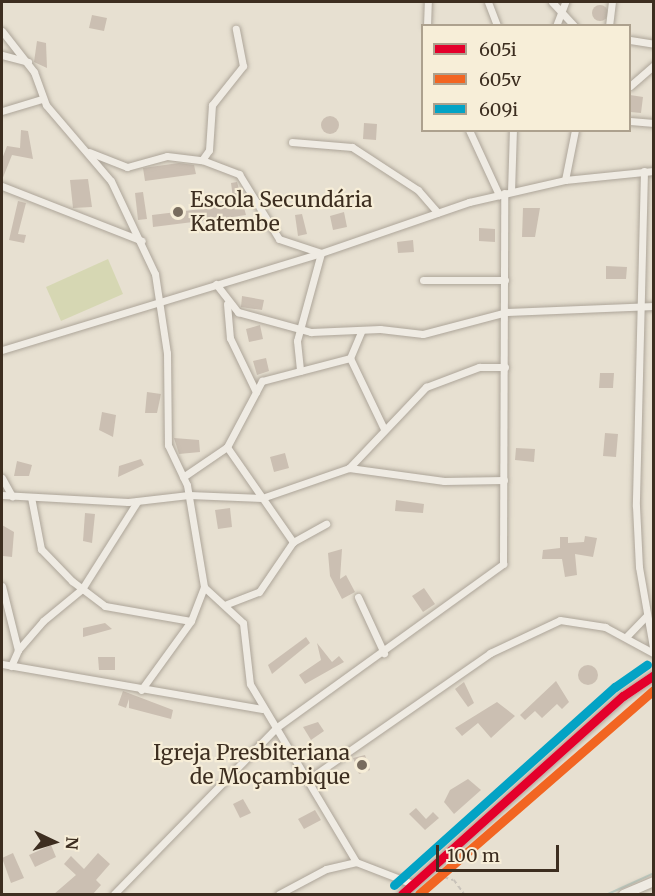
<!DOCTYPE html>
<meta charset="utf-8">
<style>
body{margin:0}
#map{position:relative;width:655px;height:896px;overflow:hidden;background:#e7e0d1;font-family:Merriweather,serif}
div>[style]{position:absolute}
[style*='--x']{left:calc(var(--x)*1px);top:calc(var(--y)*1px);width:calc(var(--w)*1px);rotate:calc(var(--a)*1deg)}
.green>*{inset:0;background:#d6d7b3}
.stream>*{height:2px;margin:-1px;padding:0 1px;transform-origin:1px;border-radius:1px;background:#bcccc2}
.building>*{inset:0;background:#cbbfb2}
.round{border-radius:50%}
.path>*{height:1.5px;margin-top:-0.75px;transform-origin:0;background:repeating-linear-gradient(90deg,#c8c2b9 0 4.5px,transparent 0 7.5px)}
.roads{filter:drop-shadow(0 0 2px #ada599) drop-shadow(0 0 2px #ada599)}
.street>*{height:7px;margin:-3.5px;padding:0 3.5px;transform-origin:3.5px;border-radius:3.5px;background:#efebe3}
.secondary>*{height:9px;margin:-4.5px;padding:0 4.5px;transform-origin:4.5px;border-radius:4.5px;background:#efebe3}
.bus-1>*{height:9px;margin:-4.5px;padding:0 4.5px;transform-origin:4.5px;border-radius:4.5px;background:#e4002b}
.bus-2>*{height:9px;margin:-4.5px;padding:0 4.5px;transform-origin:4.5px;border-radius:4.5px;background:#f26522}
.bus-3>*{height:9px;margin:-4.5px;padding:0 4.5px;transform-origin:4.5px;border-radius:4.5px;background:#03a3c5}
.dots>*{width:16px;height:16px;translate:-50% -50%;box-sizing:border-box;border:3px solid #f7eed8;border-radius:50%}
span{translate:-50% -50%;white-space:nowrap;text-align:center;line-height:1.15;-webkit-text-stroke:4.5px #f7eed8;paint-order:stroke}
.poi-label{font-size:21px;color:#3d2e20}
.left{translate:0 -50%;text-align:left}
.right{translate:-100% -50%;text-align:right}
.frame{position:absolute;inset:0;border:3px solid #3d2e20;pointer-events:none}
.legend{position:absolute;left:421px;top:24px;width:210px;height:108px;box-sizing:border-box;background:#f7eed8;border:2px solid #ada18e;margin:0;padding:8px 10px;list-style:none;font-size:18px;color:#3d2e20}
.legend li{display:flex;align-items:center;gap:12px;height:30px}
.legend b{width:30px;border:2px solid #ada18e}
.north{position:absolute;left:24px;top:812px;width:60px;height:60px;-webkit-text-stroke:4px #f7eed8;paint-order:stroke;rotate:94deg;font-size:16px;font-weight:700;line-height:24px;text-align:center;color:#3d2e20}
.north::after{content:'';display:block;margin:auto;width:21px;height:27px;background:#3d2e20;clip-path:polygon(50% 0,100% 100%,50% 72%,0 100%)}
.scale{position:absolute;left:436px;top:845px;width:123px;height:27px;box-sizing:border-box;border:3px solid #3d2e20;border-top:0;padding-left:8px;font-size:18px;line-height:21px;white-space:nowrap;color:#3d2e20;-webkit-text-stroke:4px #f7eed8;paint-order:stroke}
</style>
<div id="map">
<div class="green">
<i style="clip-path:polygon(108px 259px,123px 294px,61px 321px,46px 287px)"></i>
</div>
<div class="stream">
<i style="--x:608;--y:894;--w:51;--a:-24.5"></i>
</div>
<div class="building">
<i class="round" style="left:592px;top:5px;width:16px;height:16px"></i>
<i style="clip-path:polygon(92px 15px,107px 18px,104px 31px,89px 28px)"></i>
<i style="clip-path:polygon(37px 41px,46px 43px,47px 68px,34px 62px)"></i>
<i style="clip-path:polygon(630px 95px,643px 97px,641px 113px,630px 112px)"></i>
<i class="round" style="left:321px;top:116px;width:18px;height:18px"></i>
<i style="clip-path:polygon(364px 123px,377px 124px,376px 140px,363px 139px)"></i>
<i style="clip-path:polygon(21px 130px,28px 131px,33px 159px,12px 155px,2px 180px,2px 159px,7px 146px,20px 148px)"></i>
<i style="clip-path:polygon(179px 163px,194px 165px,196px 174px,145px 181px,143px 168px)"></i>
<i style="clip-path:polygon(88px 179px,92px 207px,73px 208px,70px 180px)"></i>
<i style="clip-path:polygon(237px 182px,246px 215px,226px 218px,227px 225px,218px 226px,217px 219px,153px 227px,152px 215px,234px 205px,231px 183px)"></i>
<i style="clip-path:polygon(143px 192px,147px 219px,138px 220px,135px 193px)"></i>
<i style="clip-path:polygon(18px 201px,26px 203px,18px 234px,26px 235px,24px 243px,9px 240px)"></i>
<i style="clip-path:polygon(523px 208px,540px 208px,535px 237px,522px 237px)"></i>
<i style="clip-path:polygon(344px 212px,347px 227px,333px 230px,330px 216px)"></i>
<i style="clip-path:polygon(302px 214px,307px 234px,298px 236px,295px 215px)"></i>
<i style="clip-path:polygon(479px 228px,495px 229px,495px 242px,479px 241px)"></i>
<i style="clip-path:polygon(413px 240px,414px 252px,398px 253px,397px 242px)"></i>
<i style="clip-path:polygon(606px 266px,627px 267px,626px 279px,606px 279px)"></i>
<i style="clip-path:polygon(242px 296px,264px 300px,262px 310px,241px 307px)"></i>
<i style="clip-path:polygon(260px 325px,263px 339px,249px 342px,246px 329px)"></i>
<i style="clip-path:polygon(266px 358px,269px 371px,257px 375px,253px 361px)"></i>
<i style="clip-path:polygon(600px 373px,614px 373px,613px 388px,599px 388px)"></i>
<i style="clip-path:polygon(147px 392px,161px 394px,157px 413px,145px 413px)"></i>
<i style="clip-path:polygon(102px 412px,116px 415px,113px 437px,99px 430px)"></i>
<i style="clip-path:polygon(605px 433px,618px 434px,616px 457px,603px 456px)"></i>
<i style="clip-path:polygon(174px 438px,199px 440px,200px 452px,179px 454px)"></i>
<i style="clip-path:polygon(516px 448px,535px 449px,534px 462px,515px 460px)"></i>
<i style="clip-path:polygon(285px 453px,289px 468px,274px 472px,270px 457px)"></i>
<i style="clip-path:polygon(141px 459px,144px 465px,118px 477px,119px 466px)"></i>
<i style="clip-path:polygon(17px 461px,32px 465px,29px 476px,14px 476px)"></i>
<i style="clip-path:polygon(396px 500px,424px 504px,423px 513px,395px 511px)"></i>
<i style="clip-path:polygon(230px 508px,232px 527px,218px 529px,215px 510px)"></i>
<i style="clip-path:polygon(85px 513px,95px 514px,92px 543px,83px 541px)"></i>
<i style="clip-path:polygon(2px 525px,14px 532px,12px 557px,3px 556px)"></i>
<i style="clip-path:polygon(585px 536px,597px 538px,593px 557px,575px 554px,577px 575px,565px 577px,562px 559px,542px 559px,543px 550px,560px 548px,560px 537px,568px 537px,568px 543px,584px 542px)"></i>
<i style="clip-path:polygon(342px 549px,340px 579px,346px 575px,355px 592px,342px 599px,330px 576px,328px 553px)"></i>
<i style="clip-path:polygon(424px 588px,435px 604px,423px 612px,412px 596px)"></i>
<i style="clip-path:polygon(105px 623px,112px 629px,83px 637px,83px 628px)"></i>
<i style="clip-path:polygon(306px 637px,310px 643px,272px 674px,268px 665px)"></i>
<i style="clip-path:polygon(317px 643px,332px 662px,339px 656px,344px 662px,305px 684px,299px 675px,321px 660px)"></i>
<i style="clip-path:polygon(98px 657px,115px 657px,115px 670px,99px 670px)"></i>
<i class="round" style="left:578px;top:665px;width:20px;height:20px"></i>
<i style="clip-path:polygon(556px 681px,569px 702px,562px 709px,557px 704px,542px 718px,535px 711px,525px 720px,520px 715px)"></i>
<i style="clip-path:polygon(464px 682px,474px 703px,468px 707px,455px 689px)"></i>
<i style="clip-path:polygon(123px 691px,173px 710px,171px 719px,129px 708px,129px 699px,126px 708px,118px 705px)"></i>
<i style="clip-path:polygon(497px 702px,515px 716px,491px 738px,478px 723px,462px 736px,455px 728px)"></i>
<i style="clip-path:polygon(318px 722px,324px 731px,311px 740px,303px 727px)"></i>
<i style="clip-path:polygon(365px 755px,370px 770px,359px 774px,353px 758px)"></i>
<i style="clip-path:polygon(468px 779px,481px 790px,454px 814px,444px 802px,450px 790px)"></i>
<i style="clip-path:polygon(243px 799px,251px 813px,240px 818px,233px 804px)"></i>
<i style="clip-path:polygon(416px 808px,426px 819px,433px 812px,439px 818px,425px 830px,409px 814px)"></i>
<i style="clip-path:polygon(315px 810px,321px 820px,304px 829px,298px 819px)"></i>
<i style="clip-path:polygon(51px 845px,56px 857px,35px 867px,29px 855px)"></i>
<i style="clip-path:polygon(13px 853px,24px 878px,11px 883px,2px 858px)"></i>
<i style="clip-path:polygon(98px 853px,110px 864px,96px 880px,101px 885px,93px 894px,54px 894px,76px 875px,64px 864px,71px 856px,84px 869px)"></i>
</div>
<div class="path">
<i style="--x:437;--y:875;--w:17;--a:17"></i>
<i style="--x:454;--y:880;--w:17;--a:54"></i>
</div>
<div class="roads">
<div class="street">
<i style="--x:488;--y:2;--w:26;--a:69"></i>
<i style="--x:552;--y:2;--w:33;--a:47"></i>
<i style="--x:427;--y:26;--w:24;--a:-88"></i>
<i style="--x:556;--y:26;--w:26;--a:-69"></i>
<i style="--x:609;--y:26;--w:24;--a:-83"></i>
<i style="--x:2;--y:31;--w:52;--a:52"></i>
<i style="--x:34;--y:72;--w:35;--a:70"></i>
<i style="--x:46;--y:105;--w:100;--a:49.5"></i>
<i style="--x:111;--y:181;--w:103;--a:64.7"></i>
<i style="--x:155;--y:274;--w:80;--a:81.4"></i>
<i style="--x:167;--y:353;--w:92;--a:89.4"></i>
<i style="--x:168;--y:445;--w:44;--a:64.6"></i>
<i style="--x:187;--y:485;--w:103;--a:80.5"></i>
<i style="--x:204;--y:587;--w:36;--a:111"></i>
<i style="--x:191;--y:621;--w:85;--a:125.9"></i>
<i style="--x:630;--y:40;--w:24;--a:9"></i>
<i style="--x:2;--y:55;--w:27;--a:15"></i>
<i style="--x:630;--y:86;--w:32;--a:-41"></i>
<i style="--x:2;--y:111;--w:42;--a:-16.7"></i>
<i style="--x:630;--y:121;--w:24;--a:5"></i>
<i style="--x:469;--y:130;--w:72;--a:65.2"></i>
<i style="--x:292;--y:142;--w:60;--a:4.8"></i>
<i style="--x:352;--y:147;--w:79;--a:33.1"></i>
<i style="--x:418;--y:190;--w:30;--a:49"></i>
<i style="--x:89;--y:152;--w:41;--a:21.5"></i>
<i style="--x:127;--y:167;--w:41;--a:-15.4"></i>
<i style="--x:167;--y:156;--w:35;--a:7"></i>
<i style="--x:202;--y:160;--w:12;--a:-55"></i>
<i style="--x:209;--y:150;--w:45;--a:-86.2"></i>
<i style="--x:212;--y:105;--w:50;--a:-51.5"></i>
<i style="--x:243;--y:66;--w:38;--a:-101"></i>
<i style="--x:202;--y:160;--w:40;--a:21"></i>
<i style="--x:239;--y:174;--w:76;--a:58.4"></i>
<i style="--x:279;--y:239;--w:44;--a:18.4"></i>
<i style="--x:321;--y:253;--w:91;--a:105.3"></i>
<i style="--x:297;--y:341;--w:30;--a:84"></i>
<i style="--x:644;--y:171;--w:335;--a:91.4"></i>
<i style="--x:636;--y:506;--w:61;--a:87.2"></i>
<i style="--x:639;--y:567;--w:87;--a:80.1"></i>
<i style="--x:565;--y:180;--w:51;--a:-78.7"></i>
<i style="--x:2;--y:186;--w:150;--a:21.4"></i>
<i style="--x:511;--y:192;--w:62;--a:-88.2"></i>
<i style="--x:423;--y:280;--w:82;--a:0"></i>
<i style="--x:216;--y:284;--w:36;--a:52"></i>
<i style="--x:238;--y:312;--w:76;--a:15.3"></i>
<i style="--x:311;--y:332;--w:69;--a:-2.5"></i>
<i style="--x:380;--y:329;--w:43;--a:6.6"></i>
<i style="--x:423;--y:334;--w:87;--a:-14.7"></i>
<i style="--x:507;--y:312;--w:147;--a:-2.3"></i>
<i style="--x:227;--y:304;--w:34;--a:85"></i>
<i style="--x:230;--y:338;--w:60;--a:64.3"></i>
<i style="--x:361;--y:332;--w:28;--a:113"></i>
<i style="--x:350;--y:358;--w:79;--a:64.4"></i>
<i style="--x:2;--y:350;--w:333;--a:-16.9"></i>
<i style="--x:321;--y:253;--w:157;--a:-19"></i>
<i style="--x:469;--y:202;--w:98;--a:-12.9"></i>
<i style="--x:565;--y:180;--w:89;--a:-5.8"></i>
<i style="--x:227;--y:447;--w:116;--a:55.2"></i>
<i style="--x:349;--y:468;--w:96;--a:7.8"></i>
<i style="--x:444;--y:481;--w:60;--a:-1"></i>
<i style="--x:183;--y:477;--w:53;--a:-34.3"></i>
<i style="--x:227;--y:447;--w:75;--a:-62.1"></i>
<i style="--x:262;--y:381;--w:91;--a:-14.6"></i>
<i style="--x:2;--y:478;--w:21;--a:61"></i>
<i style="--x:2;--y:495;--w:126;--a:3.2"></i>
<i style="--x:128;--y:502;--w:61;--a:-6.5"></i>
<i style="--x:189;--y:495;--w:73;--a:2.4"></i>
<i style="--x:262;--y:498;--w:92;--a:-19"></i>
<i style="--x:349;--y:468;--w:112;--a:-46.5"></i>
<i style="--x:426;--y:387;--w:57;--a:-20.7"></i>
<i style="--x:479;--y:367;--w:26;--a:0"></i>
<i style="--x:31;--y:497;--w:53;--a:79.1"></i>
<i style="--x:41;--y:549;--w:45;--a:45.9"></i>
<i style="--x:72;--y:581;--w:41;--a:37.1"></i>
<i style="--x:105;--y:606;--w:87;--a:9.9"></i>
<i style="--x:2;--y:586;--w:66;--a:76"></i>
<i style="--x:204;--y:587;--w:53;--a:42.7"></i>
<i style="--x:243;--y:623;--w:61;--a:83.5"></i>
<i style="--x:250;--y:684;--w:207;--a:59.2"></i>
<i style="--x:358;--y:597;--w:62;--a:65.1"></i>
<i style="--x:227;--y:604;--w:34;--a:-21"></i>
<i style="--x:259;--y:592;--w:60;--a:-55.8"></i>
<i style="--x:293;--y:542;--w:38;--a:-29"></i>
<i style="--x:626;--y:637;--w:30;--a:-46"></i>
<i style="--x:2;--y:664;--w:264;--a:9.8"></i>
<i style="--x:11;--y:666;--w:17;--a:-66"></i>
<i style="--x:18;--y:650;--w:38;--a:-49"></i>
<i style="--x:43;--y:621;--w:50;--a:-39.4"></i>
<i style="--x:82;--y:589;--w:103;--a:-57.7"></i>
<i style="--x:309;--y:779;--w:221;--a:-34.8"></i>
<i style="--x:490;--y:653;--w:77;--a:-25.2"></i>
<i style="--x:560;--y:620;--w:46;--a:8.8"></i>
<i style="--x:605;--y:627;--w:55;--a:28.4"></i>
<i style="--x:114;--y:894;--w:233;--a:-45.7"></i>
<i style="--x:277;--y:727;--w:279;--a:-35.8"></i>
<i style="--x:503;--y:564;--w:371;--a:-89.8"></i>
<i style="--x:279;--y:894;--w:53;--a:-28"></i>
<i style="--x:326;--y:869;--w:31;--a:-13"></i>
<i style="--x:356;--y:862;--w:61;--a:21.1"></i>
</div>
<div class="secondary">
<i style="--x:402;--y:894;--w:297;--a:-41.9"></i>
<i style="--x:623;--y:696;--w:37;--a:-34"></i>
<i style="--x:623;--y:894;--w:34;--a:-23"></i>
</div>
</div>
<div class="bus-1">
<i style="--x:402;--y:894;--w:297;--a:-41.9"></i>
<i style="--x:623;--y:696;--w:37;--a:-34"></i>
</div>
<div class="bus-2">
<i style="--x:419;--y:894;--w:311;--a:-41"></i>
</div>
<div class="bus-3">
<i style="--x:394;--y:885;--w:297;--a:-41.9"></i>
<i style="--x:615;--y:687;--w:39;--a:-35"></i>
</div>
<div class="dots">
<i style="left:178px;top:212px;background:#786c5e"></i>
<i style="left:362px;top:765px;background:#786c5e"></i>
</div>
<div class="poi-label">
<span class="left" style="left:190px;top:212px">Escola Secundária<br>Katembe</span>
<span class="right" style="left:350px;top:765px">Igreja Presbiteriana<br>de Moçambique</span>
</div>
<div class="frame"></div>
<ul class="legend">
<li><b style="height:8px;background:#e4002b"></b>605i</li>
<li><b style="height:8px;background:#f26522"></b>605v</li>
<li><b style="height:8px;background:#03a3c5"></b>609i</li>
</ul>
<div class="north">N</div>
<div class="scale">100 m</div>
</div>
